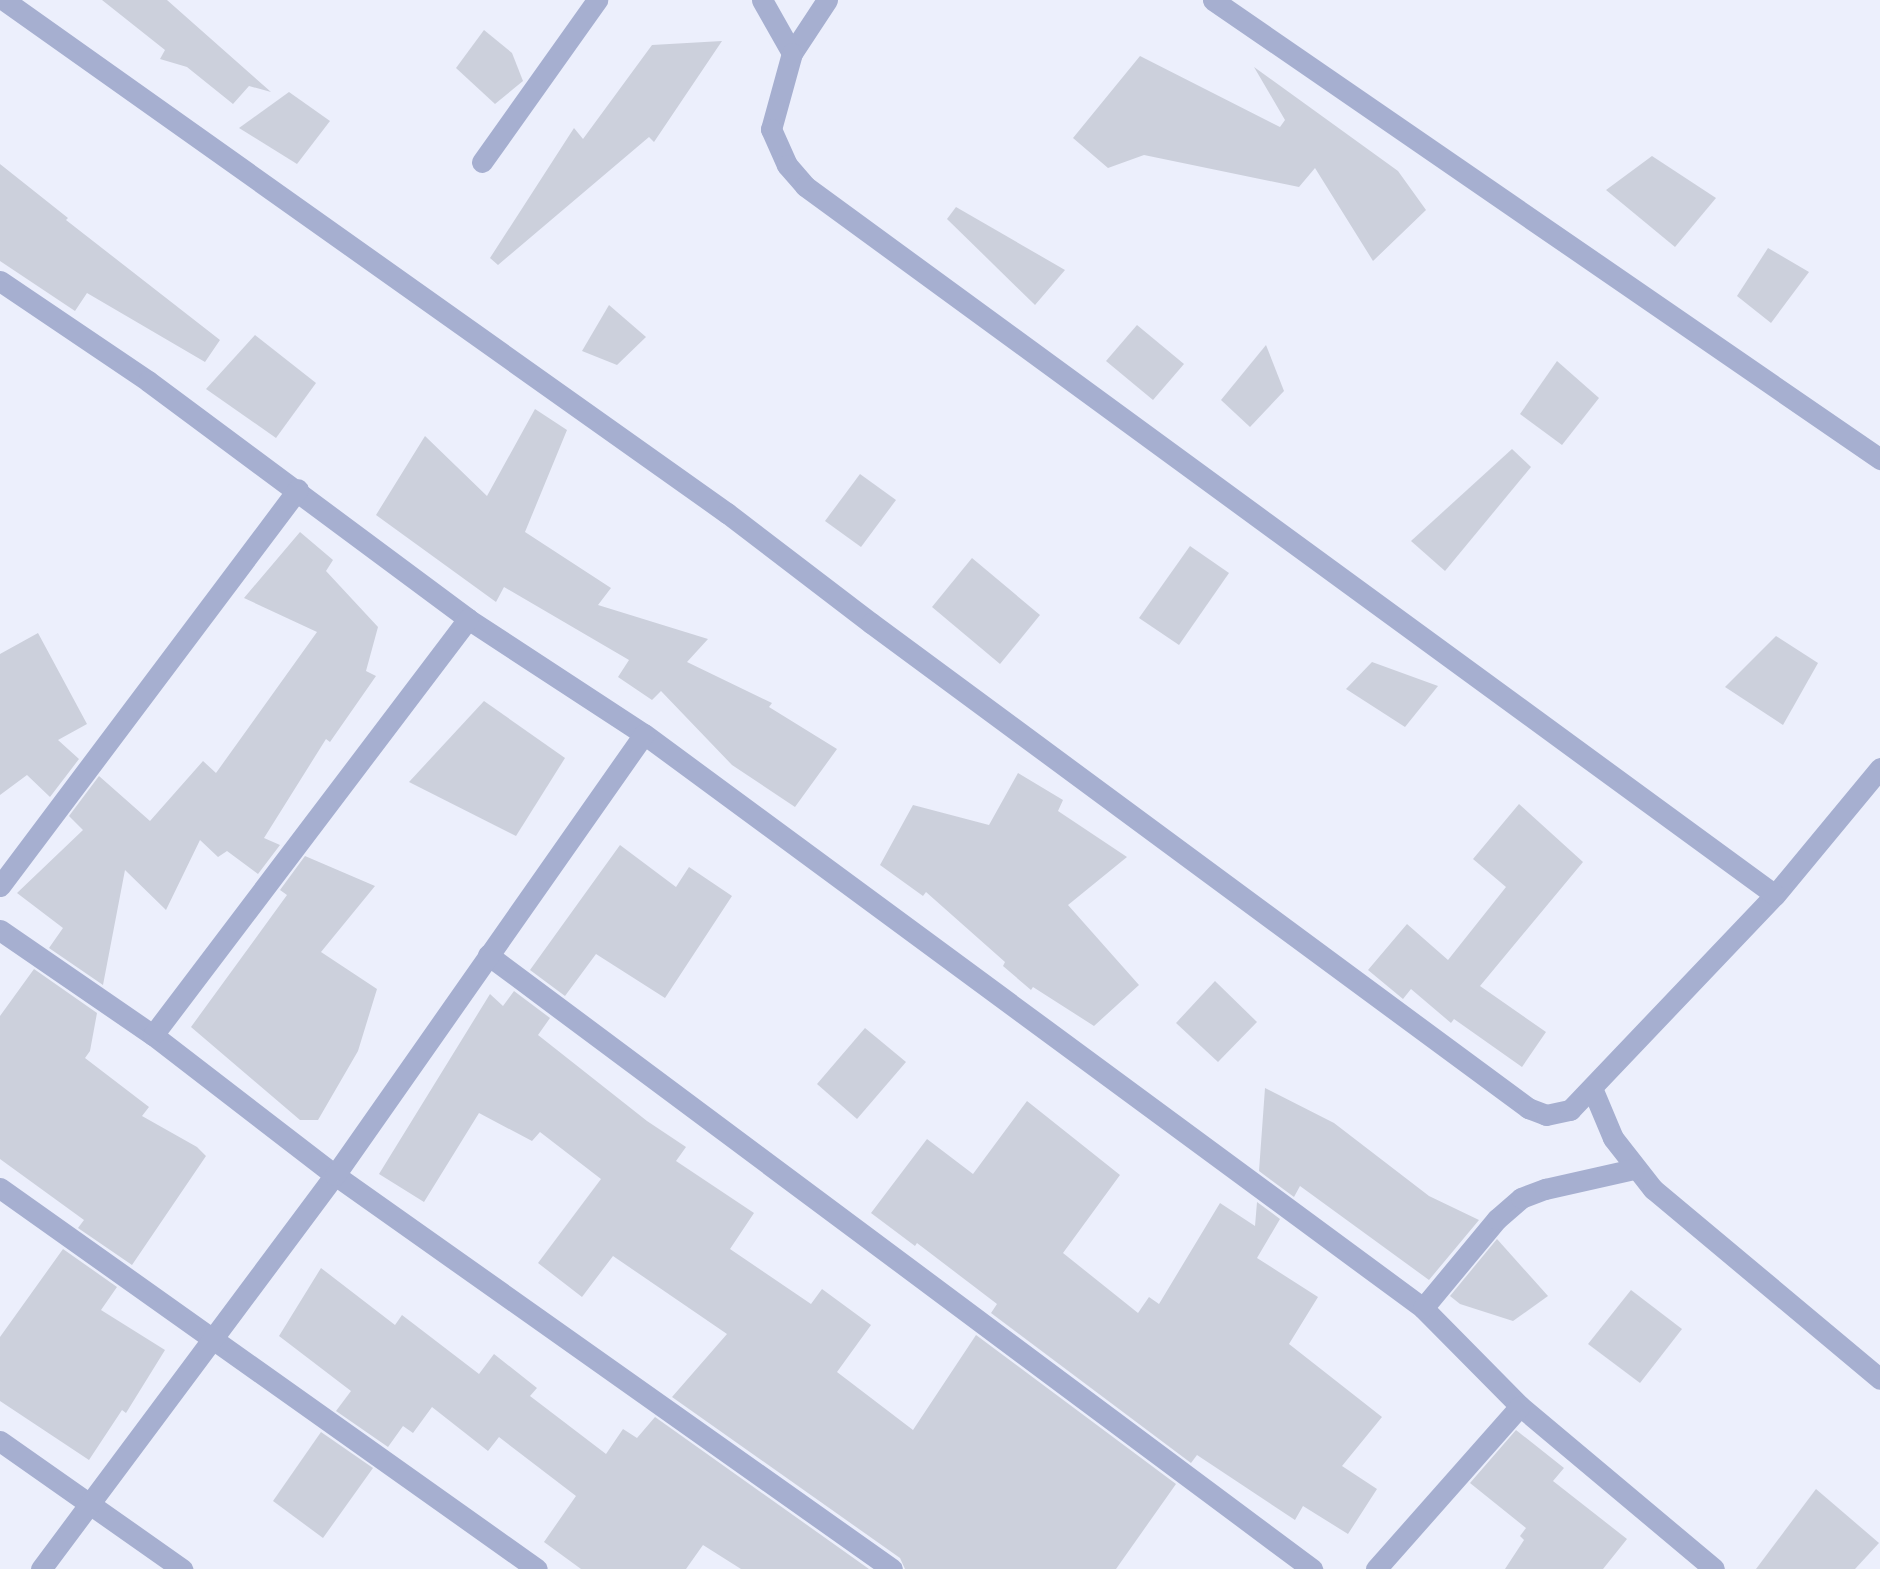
<!DOCTYPE html>
<style>
body{margin:0}
#map{position:relative;width:1880px;height:1569px;overflow:hidden;background:#eceffc;font-family:"DejaVu Sans",sans-serif}
div>[style]{position:absolute}
[style*='--x']{left:calc(var(--x)*1px);top:calc(var(--y)*1px);width:calc(var(--w)*1px);rotate:calc(var(--a)*1deg)}
.building>*{inset:0;background:#ccd0dc}
.minor>*{height:21px;margin:-10.5px;padding:0 10.5px;transform-origin:10.5px;border-radius:10.5px;background:#a6afd0}
span{translate:-50% -50%;white-space:nowrap;text-align:center;line-height:1.15;-webkit-text-stroke:6px #fdfdfd;paint-order:stroke}
</style>
<div id="map">
<div class="building">
<i style="clip-path:polygon(102px 0,167px 0,271px 92px,249px 86px,233px 104px,187px 67px,160px 59px,165px 50px)"></i>
<i style="clip-path:polygon(484px 30px,512px 53px,523px 81px,495px 104px,456px 68px)"></i>
<i style="clip-path:polygon(722px 41px,654px 142px,649px 137px,498px 265px,490px 258px,574px 128px,583px 139px,652px 45px)"></i>
<i style="clip-path:polygon(1140px 56px,1280px 127px,1285px 120px,1254px 67px,1398px 171px,1426px 210px,1373px 261px,1315px 168px,1299px 187px,1144px 155px,1108px 168px,1073px 138px)"></i>
<i style="clip-path:polygon(289px 92px,330px 121px,297px 164px,239px 128px)"></i>
<i style="clip-path:polygon(1652px 156px,1716px 198px,1675px 247px,1606px 190px)"></i>
<i style="clip-path:polygon(0 164px,68px 218px,66px 220px,220px 340px,205px 362px,87px 293px,75px 311px,0 261px)"></i>
<i style="clip-path:polygon(956px 207px,1065px 270px,1035px 305px,947px 219px)"></i>
<i style="clip-path:polygon(1768px 248px,1809px 272px,1771px 323px,1737px 296px)"></i>
<i style="clip-path:polygon(609px 305px,646px 337px,617px 365px,582px 351px)"></i>
<i style="clip-path:polygon(1137px 325px,1184px 364px,1153px 400px,1106px 361px)"></i>
<i style="clip-path:polygon(255px 335px,316px 383px,276px 438px,206px 389px)"></i>
<i style="clip-path:polygon(1266px 345px,1284px 391px,1250px 427px,1221px 400px)"></i>
<i style="clip-path:polygon(1557px 361px,1599px 398px,1562px 445px,1520px 414px)"></i>
<i style="clip-path:polygon(535px 409px,567px 430px,525px 532px,611px 588px,598px 605px,708px 639px,687px 662px,772px 703px,769px 707px,837px 749px,795px 807px,732px 765px,661px 691px,652px 700px,618px 677px,629px 660px,504px 587px,496px 602px,376px 515px,425px 436px,487px 496px)"></i>
<i style="clip-path:polygon(1512px 449px,1531px 467px,1445px 571px,1411px 541px)"></i>
<i style="clip-path:polygon(860px 474px,896px 500px,861px 547px,825px 521px)"></i>
<i style="clip-path:polygon(300px 532px,333px 560px,326px 571px,378px 627px,366px 671px,376px 676px,330px 742px,326px 739px,264px 838px,280px 845px,258px 874px,227px 851px,218px 857px,200px 840px,166px 910px,125px 870px,103px 985px,49px 948px,63px 928px,17px 893px,83px 830px,69px 816px,99px 776px,150px 821px,203px 761px,216px 773px,317px 632px,244px 598px)"></i>
<i style="clip-path:polygon(1190px 546px,1229px 573px,1179px 645px,1139px 618px)"></i>
<i style="clip-path:polygon(972px 558px,1040px 615px,1000px 664px,932px 607px)"></i>
<i style="clip-path:polygon(38px 633px,87px 724px,58px 740px,79px 759px,50px 797px,27px 775px,0 795px,0 654px)"></i>
<i style="clip-path:polygon(1776px 636px,1818px 663px,1783px 725px,1725px 687px)"></i>
<i style="clip-path:polygon(1372px 662px,1438px 686px,1405px 727px,1346px 689px)"></i>
<i style="clip-path:polygon(484px 701px,565px 758px,516px 836px,409px 782px)"></i>
<i style="clip-path:polygon(1018px 773px,1063px 800px,1058px 811px,1127px 857px,1068px 905px,1139px 985px,1094px 1026px,1033px 987px,1031px 990px,1003px 966px,1005px 962px,926px 892px,923px 896px,880px 865px,913px 805px,989px 825px)"></i>
<i style="clip-path:polygon(1519px 804px,1583px 862px,1480px 986px,1546px 1032px,1522px 1067px,1454px 1019px,1451px 1023px,1411px 989px,1403px 999px,1368px 970px,1407px 924px,1448px 960px,1506px 887px,1473px 859px)"></i>
<i style="clip-path:polygon(620px 845px,676px 887px,689px 867px,732px 896px,665px 998px,596px 954px,565px 996px,530px 970px)"></i>
<i style="clip-path:polygon(305px 856px,375px 886px,321px 952px,377px 989px,358px 1051px,318px 1120px,300px 1120px,191px 1027px,287px 895px,280px 890px)"></i>
<i style="clip-path:polygon(34px 969px,97px 1013px,90px 1051px,85px 1058px,149px 1107px,142px 1116px,197px 1147px,206px 1156px,132px 1265px,78px 1228px,84px 1220px,0 1159px,0 1016px)"></i>
<i style="clip-path:polygon(1215px 981px,1257px 1022px,1218px 1062px,1176px 1023px)"></i>
<i style="clip-path:polygon(514px 991px,550px 1018px,538px 1035px,647px 1121px,686px 1147px,676px 1161px,754px 1213px,730px 1249px,811px 1304px,822px 1289px,871px 1325px,837px 1372px,913px 1430px,976px 1335px,1176px 1484px,1116px 1569px,905px 1569px,900px 1558px,672px 1397px,727px 1334px,613px 1256px,582px 1297px,538px 1263px,601px 1179px,540px 1132px,532px 1141px,479px 1113px,424px 1202px,379px 1174px,490px 994px,503px 1006px)"></i>
<i style="clip-path:polygon(865px 1028px,906px 1062px,857px 1119px,817px 1084px)"></i>
<i style="clip-path:polygon(1265px 1088px,1334px 1123px,1429px 1196px,1479px 1220px,1429px 1280px,1300px 1186px,1294px 1197px,1259px 1171px)"></i>
<i style="clip-path:polygon(1027px 1101px,1120px 1175px,1063px 1253px,1138px 1313px,1149px 1297px,1159px 1304px,1220px 1203px,1255px 1226px,1257px 1202px,1280px 1219px,1257px 1258px,1318px 1297px,1289px 1344px,1382px 1417px,1342px 1466px,1377px 1489px,1348px 1534px,1303px 1506px,1295px 1520px,1197px 1455px,1191px 1463px,991px 1313px,997px 1304px,917px 1243px,915px 1246px,871px 1213px,927px 1139px,973px 1174px)"></i>
<i style="clip-path:polygon(1497px 1239px,1548px 1296px,1513px 1321px,1460px 1304px,1450px 1296px)"></i>
<i style="clip-path:polygon(63px 1249px,117px 1287px,101px 1310px,165px 1350px,126px 1413px,122px 1410px,89px 1460px,0 1401px,0 1337px)"></i>
<i style="clip-path:polygon(321px 1268px,395px 1325px,402px 1315px,479px 1374px,494px 1354px,537px 1388px,530px 1396px,606px 1454px,623px 1429px,637px 1438px,655px 1417px,869px 1569px,741px 1569px,703px 1545px,686px 1569px,581px 1569px,544px 1542px,576px 1496px,499px 1437px,488px 1451px,432px 1407px,413px 1433px,403px 1426px,388px 1447px,336px 1411px,351px 1391px,279px 1336px)"></i>
<i style="clip-path:polygon(1631px 1290px,1682px 1329px,1640px 1383px,1588px 1344px)"></i>
<i style="clip-path:polygon(1516px 1430px,1564px 1468px,1553px 1481px,1627px 1539px,1603px 1569px,1505px 1569px,1524px 1540px,1520px 1536px,1526px 1528px,1470px 1483px)"></i>
<i style="clip-path:polygon(321px 1432px,373px 1468px,323px 1538px,273px 1501px)"></i>
<i style="clip-path:polygon(1816px 1489px,1879px 1543px,1855px 1569px,1756px 1569px)"></i>
</div>
<div class="minor">
<i style="--x:4;--y:0;--w:887;--a:35.36"></i>
<i style="--x:727;--y:513;--w:181;--a:37.4"></i>
<i style="--x:871;--y:623;--w:817;--a:36.43"></i>
<i style="--x:1528;--y:1108;--w:19;--a:21"></i>
<i style="--x:1546;--y:1115;--w:25;--a:-12"></i>
<i style="--x:1570;--y:1110;--w:297;--a:-46.4"></i>
<i style="--x:1775;--y:895;--w:165;--a:-50.4"></i>
<i style="--x:762;--y:0;--w:61;--a:60.5"></i>
<i style="--x:827;--y:0;--w:64;--a:123.4"></i>
<i style="--x:792;--y:53;--w:79;--a:105.4"></i>
<i style="--x:771;--y:129;--w:39;--a:66"></i>
<i style="--x:787;--y:165;--w:28;--a:49"></i>
<i style="--x:805;--y:186;--w:1201;--a:36.16"></i>
<i style="--x:1213;--y:0;--w:810;--a:34.53"></i>
<i style="--x:482;--y:162;--w:199;--a:-54.6"></i>
<i style="--x:0;--y:281;--w:179;--a:34"></i>
<i style="--x:148;--y:381;--w:399;--a:36.6"></i>
<i style="--x:468;--y:619;--w:210;--a:33.2"></i>
<i style="--x:644;--y:734;--w:968;--a:36.38"></i>
<i style="--x:1423;--y:1308;--w:138;--a:45.3"></i>
<i style="--x:1520;--y:1406;--w:253;--a:40"></i>
<i style="--x:0;--y:886;--w:496;--a:-53.1"></i>
<i style="--x:0;--y:930;--w:186;--a:34.5"></i>
<i style="--x:153;--y:1035;--w:230;--a:37.6"></i>
<i style="--x:335;--y:1175;--w:682;--a:35.27"></i>
<i style="--x:488;--y:955;--w:1028;--a:36.69"></i>
<i style="--x:153;--y:1035;--w:522;--a:-52.87"></i>
<i style="--x:1592;--y:1088;--w:54;--a:67.2"></i>
<i style="--x:1613;--y:1138;--w:65;--a:51.9"></i>
<i style="--x:1653;--y:1189;--w:296;--a:39.9"></i>
<i style="--x:0;--y:1188;--w:658;--a:35.36"></i>
<i style="--x:1423;--y:1308;--w:116;--a:-50.3"></i>
<i style="--x:1497;--y:1219;--w:32;--a:-41"></i>
<i style="--x:1521;--y:1198;--w:26;--a:-21"></i>
<i style="--x:1545;--y:1189;--w:91;--a:-12.7"></i>
<i style="--x:0;--y:1441;--w:223;--a:35.1"></i>
<i style="--x:41;--y:1569;--w:492;--a:-53.3"></i>
<i style="--x:335;--y:1175;--w:538;--a:-54.98"></i>
<i style="--x:1376;--y:1569;--w:217;--a:-48.5"></i>
</div>
</div>
